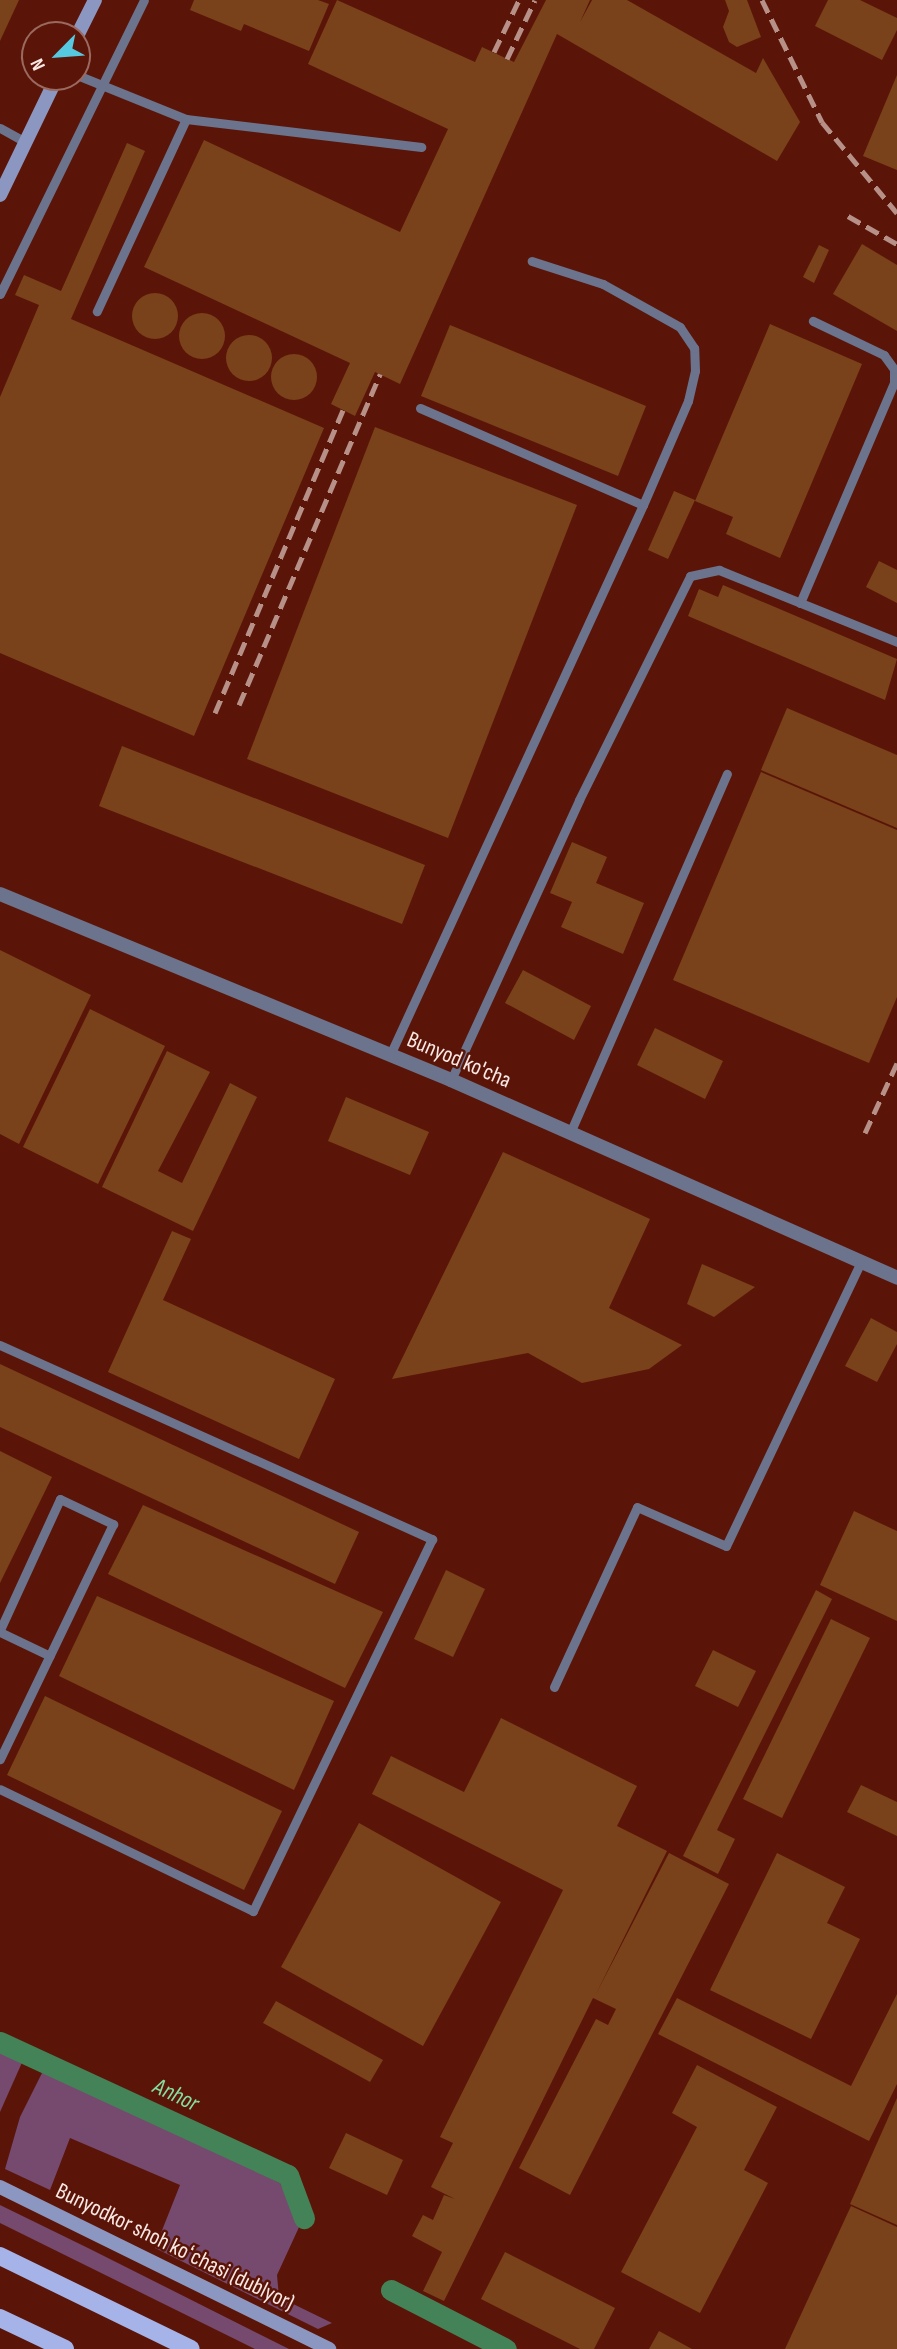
<!DOCTYPE html>
<meta charset="utf-8">
<style>
body{margin:0}
#map{position:relative;width:897px;height:2349px;overflow:hidden;background:#5a1508;font-family:"Sofia Sans Condensed",sans-serif}
div>[style]{position:absolute}
[style*='--x']{left:calc(var(--x)*1px);top:calc(var(--y)*1px);width:calc(var(--w)*1px);rotate:calc(var(--a)*1deg)}
.green>*{inset:0;background:#76496e}
.canal>*{height:21px;margin:-10.5px;padding:0 10.5px;transform-origin:10.5px;border-radius:10.5px;background:#448258}
.building>*{inset:0;background:#79421a}
.round{border-radius:50%}
.lane>*{height:9px;margin:-4.5px;padding:0 4.5px;transform-origin:4.5px;border-radius:4.5px;background:#6c738d}
.street>*{height:14px;margin:-7px;padding:0 7px;transform-origin:7px;border-radius:7px;background:#6c738d}
.secondary>*{height:14px;margin:-7px;padding:0 7px;transform-origin:7px;border-radius:7px;background:#8c97c1}
.primary>*{height:18px;margin:-9px;padding:0 9px;transform-origin:9px;border-radius:9px;background:#a5b3e9}
.rail>*{height:5px;margin-top:-2.5px;transform-origin:0;background:repeating-linear-gradient(90deg,#b79088 0 14px,transparent 0 21px)}
span{translate:-50% -50%;white-space:nowrap;text-align:center;line-height:1.15;-webkit-text-stroke:5px #5a1508;paint-order:stroke}
.street-label{font-size:23px;color:#fae8e4}
.water-label{font-size:24px;color:#85dea0;font-style:italic}
.north{position:absolute;left:21px;top:21px;width:70px;height:70px;box-sizing:border-box;background:#5a1508;border:2px solid #9a6960;border-radius:50%;rotate:245deg;font-size:19px;font-weight:700;line-height:28px;text-align:center;color:#fae8e4}
.north::after{content:'';display:block;margin:auto;width:24px;height:32px;background:#56c9e0;clip-path:polygon(50% 0,100% 100%,50% 72%,0 100%)}
</style>
<div id="map">
<div class="green">
<i style="clip-path:polygon(0 2047px,24px 2058px,0 2112px)"></i>
<i style="clip-path:polygon(44px 2069px,280px 2183px,300px 2225px,277px 2275px,279px 2297px,332px 2323px,318px 2329px,155px 2248px,180px 2185px,70px 2138px,50px 2190px,5px 2169px,20px 2117px)"></i>
<i style="clip-path:polygon(0 2205px,90px 2249px,289px 2349px,255px 2349px,0 2223px)"></i>
</div>
<div class="canal">
<i style="--x:0;--y:2042;--w:317;--a:24.8"></i>
<i style="--x:288;--y:2175;--w:46;--a:69.6"></i>
<i style="--x:391;--y:2290;--w:129;--a:27.2"></i>
</div>
<div class="building">
<i style="clip-path:polygon(0 0,19px 0,0 41px)"></i>
<i style="clip-path:polygon(194px 0,318px 0,329px 4px,309px 51px,244px 24px,241px 31px,190px 10px)"></i>
<i style="clip-path:polygon(337px 0,475px 62px,482px 47px,514px 62px,546px 0,590px 0,580px 22px,592px 0,627px 0,756px 73px,763px 58px,800px 122px,777px 161px,557px 34px,400px 384px,375px 372px,355px 416px,331px 404px,350px 363px,144px 267px,204px 140px,400px 232px,448px 129px,308px 64px)"></i>
<i style="clip-path:polygon(725px 0,747px 0,761px 37px,737px 47px,729px 42px,723px 27px,729px 11px)"></i>
<i style="clip-path:polygon(828px 0,860px 0,897px 18px,897px 30px,882px 60px,815px 26px)"></i>
<i style="clip-path:polygon(897px 75px,897px 170px,863px 156px)"></i>
<i style="clip-path:polygon(127px 143px,145px 151px,71px 319px,324px 428px,194px 736px,0 653px,0 397px,39px 305px,15px 295px,24px 275px,61px 291px)"></i>
<i style="clip-path:polygon(862px 244px,897px 265px,897px 331px,833px 294px)"></i>
<i style="clip-path:polygon(819px 245px,829px 250px,814px 283px,803px 277px)"></i>
<i class="round" style="left:132px;top:293px;width:46px;height:46px"></i>
<i class="round" style="left:179px;top:313px;width:46px;height:46px"></i>
<i style="clip-path:polygon(770px 324px,862px 364px,780px 558px,726px 534px,733px 517px,695px 501px)"></i>
<i style="clip-path:polygon(450px 325px,646px 406px,618px 476px,421px 396px)"></i>
<i class="round" style="left:226px;top:335px;width:46px;height:46px"></i>
<i class="round" style="left:271px;top:354px;width:46px;height:46px"></i>
<i style="clip-path:polygon(375px 427px,577px 505px,448px 838px,247px 759px)"></i>
<i style="clip-path:polygon(674px 491px,695px 500px,668px 559px,648px 550px)"></i>
<i style="clip-path:polygon(879px 561px,897px 570px,897px 603px,866px 587px)"></i>
<i style="clip-path:polygon(723px 585px,897px 659px,885px 700px,688px 616px,699px 589px,718px 597px)"></i>
<i style="clip-path:polygon(787px 708px,897px 755px,897px 828px,761px 770px)"></i>
<i style="clip-path:polygon(122px 746px,425px 865px,402px 924px,99px 806px)"></i>
<i style="clip-path:polygon(761px 772px,897px 830px,897px 997px,869px 1063px,673px 980px)"></i>
<i style="clip-path:polygon(572px 842px,607px 857px,596px 883px,644px 903px,623px 954px,561px 927px,572px 902px,550px 893px)"></i>
<i style="clip-path:polygon(0 950px,91px 995px,19px 1144px,0 1134px)"></i>
<i style="clip-path:polygon(523px 970px,591px 1006px,574px 1040px,505px 1003px)"></i>
<i style="clip-path:polygon(90px 1009px,165px 1046px,98px 1184px,23px 1147px)"></i>
<i style="clip-path:polygon(655px 1028px,723px 1061px,705px 1099px,637px 1065px)"></i>
<i style="clip-path:polygon(167px 1051px,210px 1072px,158px 1171px,182px 1183px,230px 1083px,257px 1097px,193px 1231px,102px 1187px)"></i>
<i style="clip-path:polygon(346px 1097px,429px 1132px,410px 1175px,328px 1141px)"></i>
<i style="clip-path:polygon(503px 1152px,650px 1219px,609px 1308px,682px 1345px,649px 1369px,582px 1383px,528px 1353px,392px 1379px)"></i>
<i style="clip-path:polygon(172px 1231px,191px 1239px,163px 1300px,335px 1379px,299px 1459px,108px 1372px)"></i>
<i style="clip-path:polygon(702px 1264px,755px 1287px,714px 1317px,687px 1304px)"></i>
<i style="clip-path:polygon(871px 1318px,897px 1332px,897px 1344px,877px 1382px,845px 1366px)"></i>
<i style="clip-path:polygon(0 1364px,359px 1532px,335px 1584px,0 1427px)"></i>
<i style="clip-path:polygon(0 1451px,52px 1477px,0 1583px)"></i>
<i style="clip-path:polygon(143px 1505px,383px 1612px,345px 1688px,108px 1574px)"></i>
<i style="clip-path:polygon(854px 1511px,897px 1531px,897px 1621px,820px 1585px)"></i>
<i style="clip-path:polygon(446px 1570px,485px 1589px,453px 1657px,414px 1639px)"></i>
<i style="clip-path:polygon(816px 1590px,832px 1599px,717px 1830px,735px 1839px,718px 1874px,683px 1856px)"></i>
<i style="clip-path:polygon(97px 1596px,334px 1701px,294px 1790px,59px 1676px)"></i>
<i style="clip-path:polygon(831px 1619px,870px 1638px,782px 1818px,743px 1799px)"></i>
<i style="clip-path:polygon(713px 1650px,756px 1671px,738px 1707px,695px 1686px)"></i>
<i style="clip-path:polygon(45px 1696px,282px 1811px,244px 1890px,7px 1775px)"></i>
<i style="clip-path:polygon(501px 1718px,637px 1786px,617px 1826px,667px 1851px,596px 1994px,669px 1853px,729px 1884px,570px 2195px,519px 2168px,596px 2019px,608px 2025px,616px 2009px,593px 1998px,444px 2301px,423px 2291px,442px 2252px,412px 2236px,423px 2215px,433px 2220px,444px 2195px,455px 2199px,431px 2187px,453px 2143px,440px 2137px,563px 1890px,372px 1794px,391px 1756px,464px 1792px)"></i>
<i style="clip-path:polygon(861px 1785px,897px 1802px,897px 1836px,847px 1812px)"></i>
<i style="clip-path:polygon(359px 1823px,501px 1902px,423px 2046px,281px 1967px)"></i>
<i style="clip-path:polygon(777px 1853px,845px 1887px,827px 1923px,860px 1939px,811px 2039px,710px 1990px)"></i>
<i style="clip-path:polygon(897px 1994px,897px 2084px,869px 2141px,658px 2034px,677px 1998px,851px 2086px)"></i>
<i style="clip-path:polygon(276px 2001px,383px 2060px,370px 2082px,263px 2023px)"></i>
<i style="clip-path:polygon(697px 2065px,777px 2107px,744px 2170px,768px 2183px,700px 2313px,621px 2272px,697px 2127px,672px 2113px)"></i>
<i style="clip-path:polygon(897px 2098px,897px 2225px,850px 2204px)"></i>
<i style="clip-path:polygon(346px 2133px,403px 2160px,387px 2195px,329px 2168px)"></i>
<i style="clip-path:polygon(851px 2206px,897px 2227px,897px 2349px,785px 2349px)"></i>
<i style="clip-path:polygon(505px 2252px,615px 2308px,594px 2349px,580px 2349px,481px 2299px)"></i>
<i style="clip-path:polygon(659px 2331px,692px 2349px,649px 2349px)"></i>
</div>
<div class="lane">
<i style="--x:77;--y:75;--w:118;--a:22"></i>
<i style="--x:186;--y:119;--w:212;--a:114.9"></i>
<i style="--x:186;--y:119;--w:237;--a:6.8"></i>
<i style="--x:0;--y:128;--w:29;--a:29"></i>
<i style="--x:0;--y:294;--w:327;--a:-63.9"></i>
<i style="--x:420;--y:408;--w:243;--a:23.5"></i>
<i style="--x:800;--y:603;--w:239;--a:-66.9"></i>
<i style="--x:894;--y:383;--w:14;--a:-90"></i>
<i style="--x:894;--y:369;--w:17;--a:-126"></i>
<i style="--x:884;--y:355;--w:79;--a:-154.4"></i>
<i style="--x:390;--y:1055;--w:605;--a:-65.3"></i>
<i style="--x:643;--y:505;--w:113;--a:-66.6"></i>
<i style="--x:688;--y:401;--w:31;--a:-77"></i>
<i style="--x:695;--y:371;--w:23;--a:-92"></i>
<i style="--x:694;--y:348;--w:25;--a:-124"></i>
<i style="--x:680;--y:327;--w:88;--a:-150.8"></i>
<i style="--x:603;--y:284;--w:75;--a:-162.1"></i>
<i style="--x:451;--y:1080;--w:308;--a:-65.4"></i>
<i style="--x:579;--y:800;--w:250;--a:-63.6"></i>
<i style="--x:690;--y:576;--w:30;--a:-12"></i>
<i style="--x:719;--y:570;--w:192;--a:22"></i>
<i style="--x:570;--y:1133;--w:392;--a:-66.4"></i>
<i style="--x:0;--y:1345;--w:474;--a:24.2"></i>
<i style="--x:432;--y:1539;--w:413;--a:115.7"></i>
<i style="--x:253;--y:1911;--w:281;--a:-154.3"></i>
<i style="--x:0;--y:1630;--w:144;--a:-65.4"></i>
<i style="--x:60;--y:1499;--w:59;--a:25.3"></i>
<i style="--x:113;--y:1524;--w:261;--a:115.7"></i>
<i style="--x:0;--y:1632;--w:55;--a:25.6"></i>
<i style="--x:554;--y:1687;--w:198;--a:-65.2"></i>
<i style="--x:637;--y:1507;--w:97;--a:23.7"></i>
<i style="--x:726;--y:1546;--w:314;--a:-64.6"></i>
</div>
<div class="street">
<i style="--x:0;--y:894;--w:488;--a:22.4"></i>
<i style="--x:451;--y:1080;--w:488;--a:23.9"></i>
</div>
<div class="secondary">
<i style="--x:77;--y:36;--w:40;--a:-63.4"></i>
<i style="--x:0;--y:195;--w:131;--a:-64.2"></i>
<i style="--x:0;--y:2187;--w:367;--a:26.2"></i>
</div>
<div class="primary">
<i style="--x:0;--y:2256;--w:212;--a:26"></i>
<i style="--x:0;--y:2318;--w:72;--a:25.5"></i>
</div>
<div class="rail">
<i style="--x:762;--y:0;--w:136;--a:63.8"></i>
<i style="--x:822;--y:122;--w:118;--a:50.5"></i>
<i style="--x:494;--y:52;--w:58;--a:-64.3"></i>
<i style="--x:507;--y:59;--w:65;--a:-64.6"></i>
<i style="--x:848;--y:216;--w:56;--a:29.7"></i>
<i style="--x:239;--y:705;--w:360;--a:-66.9"></i>
<i style="--x:215;--y:713;--w:329;--a:-67.1"></i>
<i style="--x:865;--y:1133;--w:77;--a:-65.4"></i>
</div>
<div class="street-label">
<span style="left:459px;top:1060px;rotate:23deg">Bunyod ko'cha</span>
<span style="left:175px;top:2247px;rotate:26deg">Bunyodkor shoh koʻchasi (dublyor)</span>
</div>
<div class="water-label">
<span style="left:176px;top:2095px;rotate:25deg">Anhor</span>
</div>
<div class="north">N</div>
</div>
